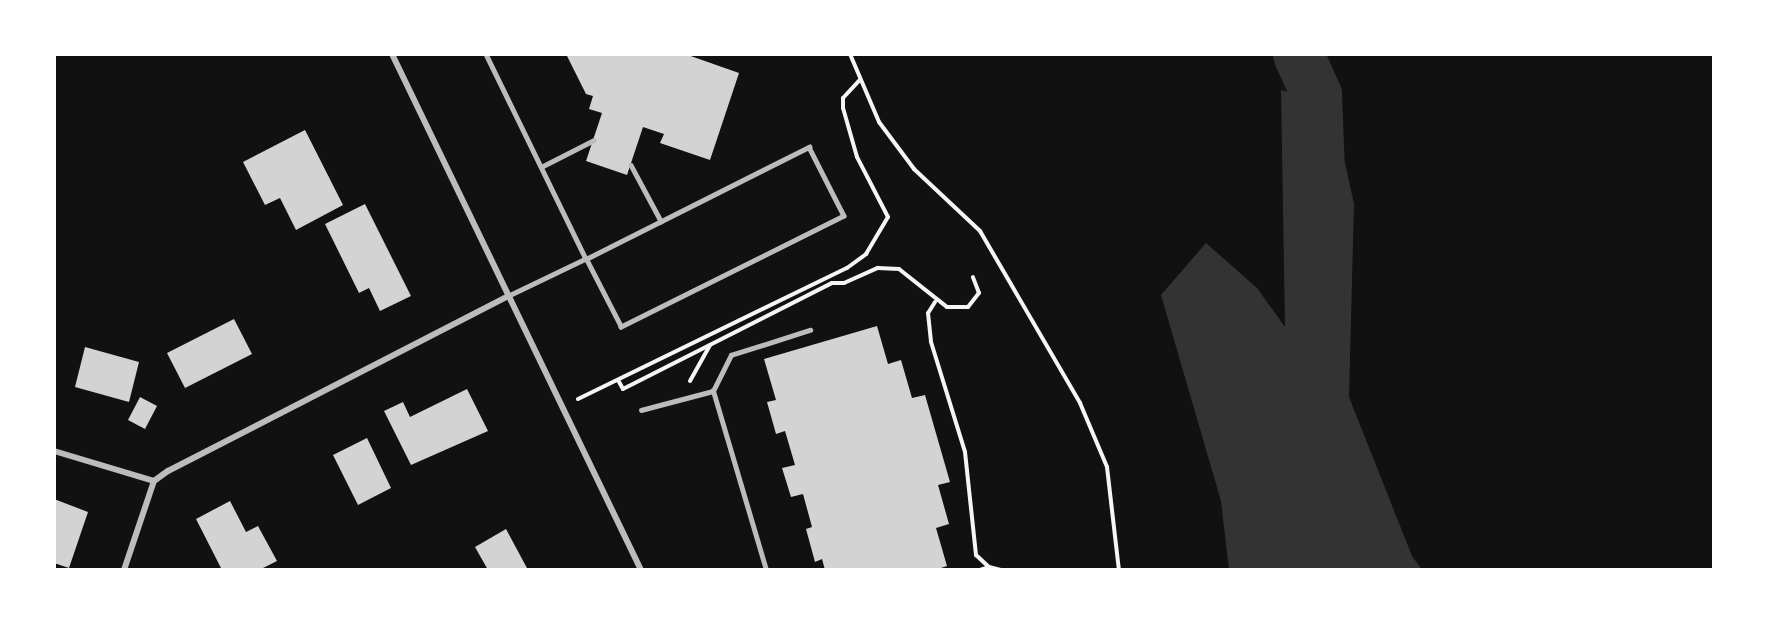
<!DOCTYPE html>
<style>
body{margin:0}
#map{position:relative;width:1768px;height:624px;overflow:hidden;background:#111;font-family:"IBM Plex Sans",sans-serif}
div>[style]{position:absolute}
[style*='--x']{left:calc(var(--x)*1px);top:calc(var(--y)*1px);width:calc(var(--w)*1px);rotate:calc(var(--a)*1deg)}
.water>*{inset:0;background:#333}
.river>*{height:51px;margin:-25.5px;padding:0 25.5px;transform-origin:25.5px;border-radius:25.5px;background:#333}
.building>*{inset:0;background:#d3d3d3}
.path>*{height:4px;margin:-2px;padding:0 2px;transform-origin:2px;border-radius:2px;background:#f5f5f5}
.service>*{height:4.5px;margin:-2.25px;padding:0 2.25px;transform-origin:2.25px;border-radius:2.25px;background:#bcbcbc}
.minor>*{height:6px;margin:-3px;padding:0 3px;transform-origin:3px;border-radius:3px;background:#bcbcbc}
span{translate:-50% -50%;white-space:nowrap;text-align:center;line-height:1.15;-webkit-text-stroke:5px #fff;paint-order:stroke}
.frame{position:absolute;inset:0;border:56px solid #fff;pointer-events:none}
</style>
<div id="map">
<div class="water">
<i style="clip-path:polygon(1281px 90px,1332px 104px,1354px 204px,1349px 397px,1412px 556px,1422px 570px,1229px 570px,1221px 501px,1161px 295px,1206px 243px,1257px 288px,1285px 327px)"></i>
</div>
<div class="river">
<i style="--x:1298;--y:54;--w:44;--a:65.8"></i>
<i style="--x:1316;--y:94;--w:78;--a:87.8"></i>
</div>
<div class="building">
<i style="clip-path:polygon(566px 54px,685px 54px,739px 73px,710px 160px,660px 143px,664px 134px,643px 127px,627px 175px,586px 161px,602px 113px,589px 109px,593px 96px,586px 94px)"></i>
<i style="clip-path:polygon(305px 130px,343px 205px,296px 230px,280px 198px,265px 205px,243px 162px)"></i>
<i style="clip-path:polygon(365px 204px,411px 296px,380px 311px,369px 288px,359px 293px,325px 224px)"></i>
<i style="clip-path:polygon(234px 319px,252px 354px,185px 388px,167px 353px)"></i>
<i style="clip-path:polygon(877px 326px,888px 364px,901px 360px,912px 398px,925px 395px,950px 482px,938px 485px,949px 524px,936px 528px,947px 566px,935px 570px,825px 570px,822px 559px,815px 562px,806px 529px,812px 527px,803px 494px,791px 497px,782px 468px,795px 465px,785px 431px,776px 434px,767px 402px,776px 400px,764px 359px)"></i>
<i style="clip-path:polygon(85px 347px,139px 362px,129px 402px,75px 387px)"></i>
<i style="clip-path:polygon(467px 389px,488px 431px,411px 465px,384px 411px,403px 402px,410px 417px)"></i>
<i style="clip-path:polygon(140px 397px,157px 406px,145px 429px,128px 420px)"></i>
<i style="clip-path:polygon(367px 438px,391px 488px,358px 505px,333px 455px)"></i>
<i style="clip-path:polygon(54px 499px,88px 512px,69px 568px,54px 563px)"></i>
<i style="clip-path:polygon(230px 501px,246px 532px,258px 526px,277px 561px,259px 570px,222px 570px,196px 519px)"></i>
<i style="clip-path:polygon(506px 529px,528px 570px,488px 570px,475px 547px)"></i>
</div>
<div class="path">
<i style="--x:850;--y:54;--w:74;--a:66.9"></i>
<i style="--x:879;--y:122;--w:59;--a:53.3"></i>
<i style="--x:914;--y:169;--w:91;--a:43.2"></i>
<i style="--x:980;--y:231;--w:199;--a:59.8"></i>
<i style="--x:1080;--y:403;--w:69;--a:67.1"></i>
<i style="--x:1107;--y:467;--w:104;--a:83.4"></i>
<i style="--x:935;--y:302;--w:13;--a:122"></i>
<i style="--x:928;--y:313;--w:29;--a:84"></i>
<i style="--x:931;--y:342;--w:115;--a:72.8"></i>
<i style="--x:965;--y:452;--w:104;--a:83.9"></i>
<i style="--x:976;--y:555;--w:18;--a:43"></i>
<i style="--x:989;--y:567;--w:12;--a:14"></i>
<i style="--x:618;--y:380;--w:10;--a:61"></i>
<i style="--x:623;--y:389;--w:234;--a:-26.9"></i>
<i style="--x:832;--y:283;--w:12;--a:0"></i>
<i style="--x:844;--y:283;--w:37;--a:-24"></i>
<i style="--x:878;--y:268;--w:21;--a:3"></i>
<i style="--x:899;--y:269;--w:61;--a:38.4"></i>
<i style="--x:947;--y:307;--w:21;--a:0"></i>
<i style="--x:968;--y:307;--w:18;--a:-52"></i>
<i style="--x:979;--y:293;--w:17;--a:-111"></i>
<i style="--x:690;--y:381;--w:41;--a:-60.9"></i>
<i style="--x:578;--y:399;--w:299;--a:-26"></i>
<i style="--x:847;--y:268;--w:24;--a:-36"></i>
<i style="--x:866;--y:254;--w:43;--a:-59.3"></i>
<i style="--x:888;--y:217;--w:68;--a:-117.3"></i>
<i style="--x:857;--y:157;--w:51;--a:-105.9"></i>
<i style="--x:843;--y:108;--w:10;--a:-90"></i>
<i style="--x:843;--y:98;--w:25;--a:-47"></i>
<i style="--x:980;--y:570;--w:9;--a:-18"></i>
</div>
<div class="service">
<i style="--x:486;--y:54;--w:228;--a:64"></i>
<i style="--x:586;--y:259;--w:85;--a:154.3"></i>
<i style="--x:809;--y:147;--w:77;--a:63.1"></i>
<i style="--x:844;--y:216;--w:249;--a:153.5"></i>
<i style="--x:621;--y:327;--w:76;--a:-117.2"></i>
<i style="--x:586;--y:259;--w:250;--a:-26.7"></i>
<i style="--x:631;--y:165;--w:64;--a:61.8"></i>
<i style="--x:541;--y:167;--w:59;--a:-27"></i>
<i style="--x:641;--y:410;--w:74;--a:-14.8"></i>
<i style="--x:766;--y:570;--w:187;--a:-106.5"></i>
<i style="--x:713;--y:391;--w:40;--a:-63.4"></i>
<i style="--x:731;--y:355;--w:83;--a:-17.6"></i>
</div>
<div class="minor">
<i style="--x:392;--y:54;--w:573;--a:64.24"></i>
<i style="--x:54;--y:451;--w:104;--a:16.7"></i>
<i style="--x:154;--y:481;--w:17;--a:-36"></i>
<i style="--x:168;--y:471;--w:383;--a:-27.2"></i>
<i style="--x:124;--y:570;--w:94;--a:-71.4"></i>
</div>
<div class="frame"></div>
</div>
